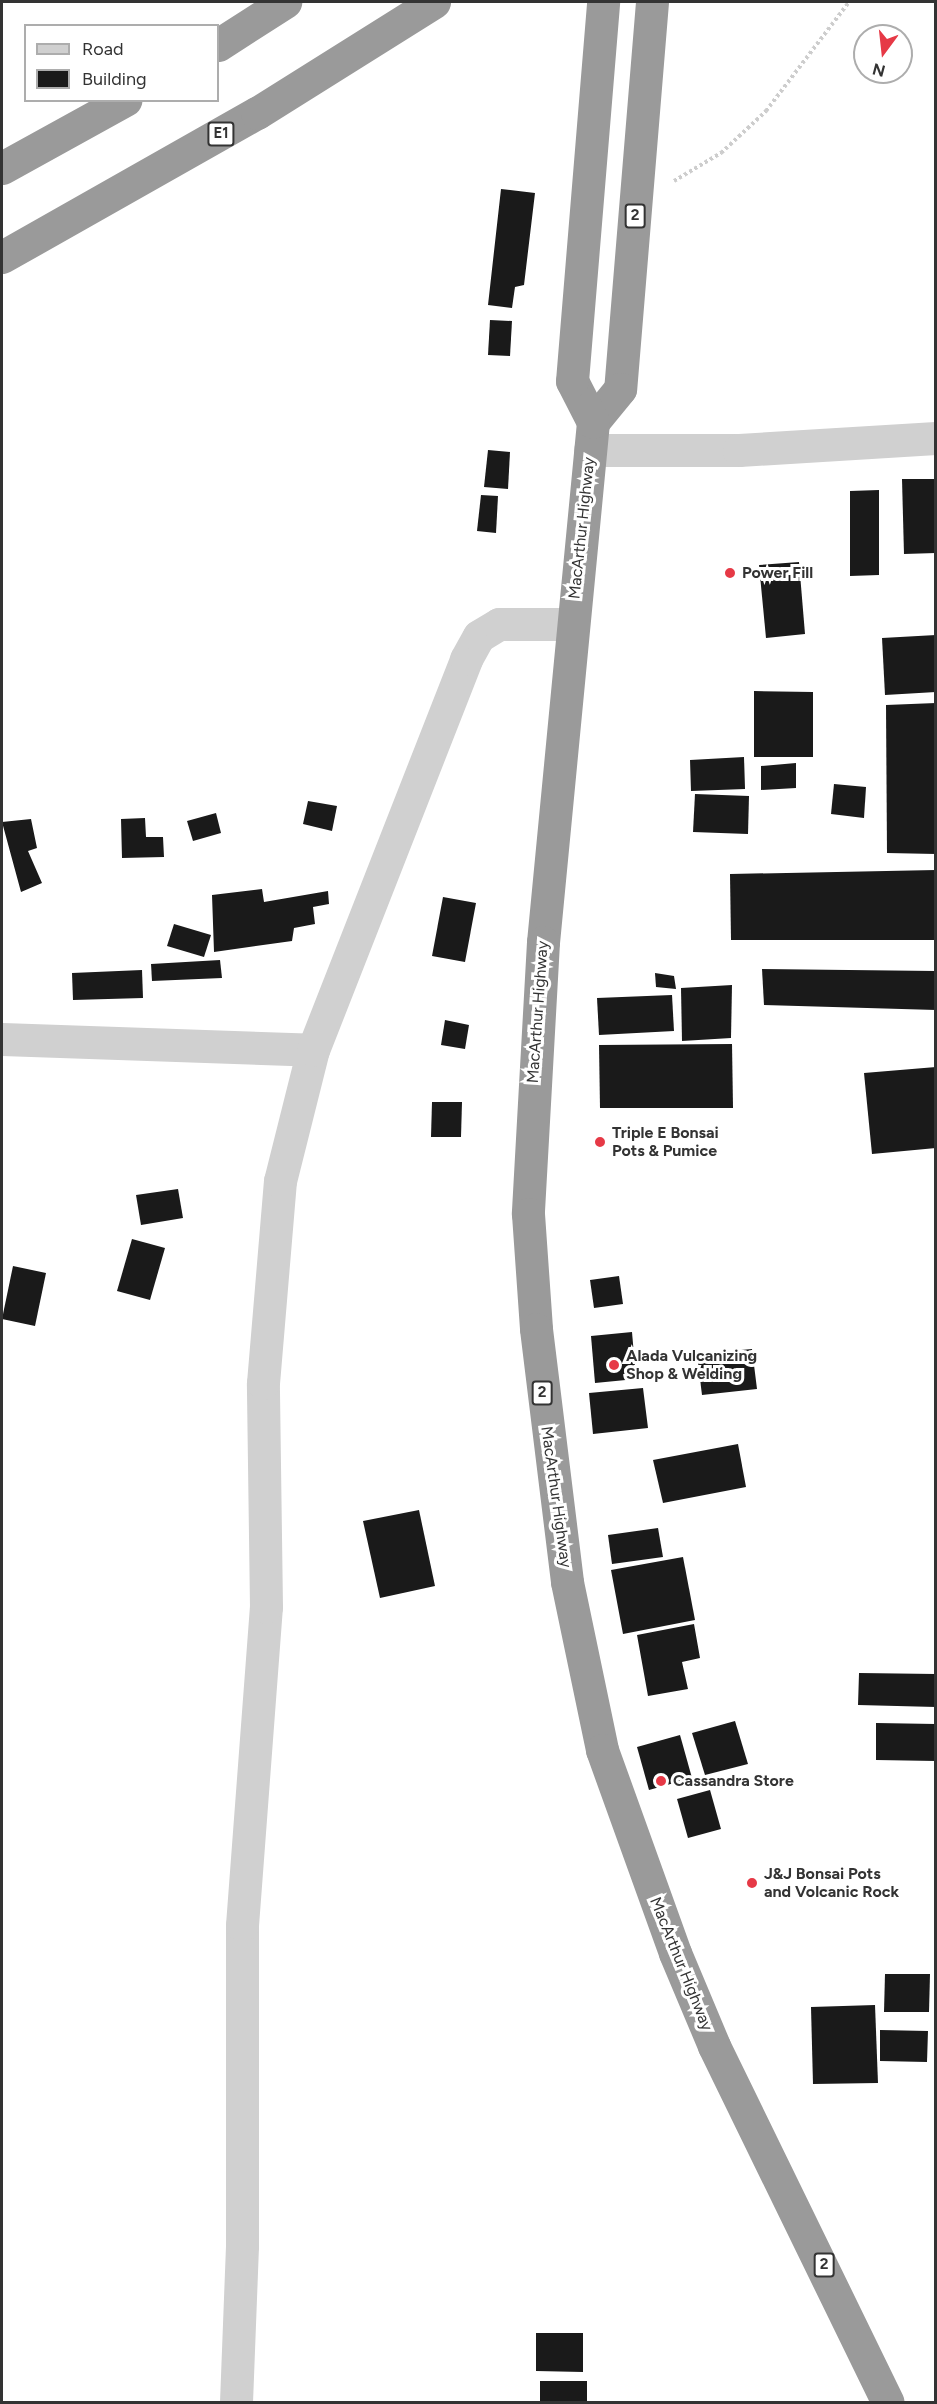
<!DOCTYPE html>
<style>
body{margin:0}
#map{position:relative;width:937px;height:2404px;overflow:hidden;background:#fff;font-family:Figtree,sans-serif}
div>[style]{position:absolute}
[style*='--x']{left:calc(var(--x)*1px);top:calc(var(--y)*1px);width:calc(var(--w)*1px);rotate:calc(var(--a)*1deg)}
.building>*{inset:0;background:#1a1a1a}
.path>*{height:4px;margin-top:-2px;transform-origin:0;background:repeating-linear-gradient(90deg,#cdcdcd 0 3px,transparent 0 6px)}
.minor>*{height:33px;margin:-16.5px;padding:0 16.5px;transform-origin:16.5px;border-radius:16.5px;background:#d0d0d0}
.highway>*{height:33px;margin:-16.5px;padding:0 16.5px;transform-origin:16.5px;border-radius:16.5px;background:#9a9a9a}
.dots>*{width:16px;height:16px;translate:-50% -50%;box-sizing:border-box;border:3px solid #fff;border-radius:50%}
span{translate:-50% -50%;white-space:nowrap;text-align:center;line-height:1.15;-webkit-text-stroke:6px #fff;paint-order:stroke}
.shield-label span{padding:2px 4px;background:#fff;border:2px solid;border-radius:4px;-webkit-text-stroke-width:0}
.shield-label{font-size:15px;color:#333;font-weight:700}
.street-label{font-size:16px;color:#333}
.poi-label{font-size:16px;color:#333;font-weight:700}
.left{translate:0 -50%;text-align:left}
.frame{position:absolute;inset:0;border:3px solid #333;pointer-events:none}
.legend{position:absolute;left:24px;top:24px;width:195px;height:78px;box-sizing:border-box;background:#fff;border:2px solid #adadad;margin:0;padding:8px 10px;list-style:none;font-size:18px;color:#333}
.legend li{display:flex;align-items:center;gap:12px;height:30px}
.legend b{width:30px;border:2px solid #adadad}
.north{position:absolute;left:853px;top:24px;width:60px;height:60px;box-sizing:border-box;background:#fff;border:2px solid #adadad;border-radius:50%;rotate:195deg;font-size:16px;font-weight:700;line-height:24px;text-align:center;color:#333}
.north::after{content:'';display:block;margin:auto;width:21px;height:27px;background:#e63946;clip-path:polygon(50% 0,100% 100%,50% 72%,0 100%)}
</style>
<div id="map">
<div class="building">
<i style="clip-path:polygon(501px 189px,535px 193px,524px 285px,515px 287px,512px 308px,488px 305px)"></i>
<i style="clip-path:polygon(490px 320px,512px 321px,510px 356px,488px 355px)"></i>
<i style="clip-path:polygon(488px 450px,510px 452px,508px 489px,484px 487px)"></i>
<i style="clip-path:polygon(902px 479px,936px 479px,936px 553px,904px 554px)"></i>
<i style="clip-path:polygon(879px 490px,879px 575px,850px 576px,850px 491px)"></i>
<i style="clip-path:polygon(481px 495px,498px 496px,496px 533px,477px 531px)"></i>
<i style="clip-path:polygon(799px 562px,805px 634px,766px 638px,759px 565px)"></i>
<i style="clip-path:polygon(936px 635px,936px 692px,885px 695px,882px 638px)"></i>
<i style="clip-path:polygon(754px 691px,813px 692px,813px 757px,754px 757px)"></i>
<i style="clip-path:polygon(936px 703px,936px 854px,887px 853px,886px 705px)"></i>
<i style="clip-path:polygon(744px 757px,745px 789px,691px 791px,690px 760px)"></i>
<i style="clip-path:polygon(796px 763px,796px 788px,761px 790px,761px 766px)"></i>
<i style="clip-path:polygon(834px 784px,866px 787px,864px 818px,831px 814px)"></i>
<i style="clip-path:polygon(695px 794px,749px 796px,748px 834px,693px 832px)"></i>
<i style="clip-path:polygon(308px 801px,337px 806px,332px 831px,303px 824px)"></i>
<i style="clip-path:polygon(216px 813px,221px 833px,193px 841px,187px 821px)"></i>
<i style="clip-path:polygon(145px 818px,146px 837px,163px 837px,164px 857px,122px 858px,121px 819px)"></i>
<i style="clip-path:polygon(31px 819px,37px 848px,28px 851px,42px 883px,21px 892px,2px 822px)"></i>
<i style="clip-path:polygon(936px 870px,936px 940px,731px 940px,730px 874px)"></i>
<i style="clip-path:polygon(262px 889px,264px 902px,328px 891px,329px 904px,313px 907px,315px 924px,294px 928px,292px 941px,214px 952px,212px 895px)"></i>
<i style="clip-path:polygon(443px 897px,476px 903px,465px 962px,432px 956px)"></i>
<i style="clip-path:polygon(174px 924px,211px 935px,204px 957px,167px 946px)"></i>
<i style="clip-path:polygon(220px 960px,222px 978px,152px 981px,151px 964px)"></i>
<i style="clip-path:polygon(762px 969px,935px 971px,936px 1010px,764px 1005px)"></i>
<i style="clip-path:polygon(142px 970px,143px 998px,73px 1000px,72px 973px)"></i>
<i style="clip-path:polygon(655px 973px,674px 976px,676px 989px,656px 987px)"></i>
<i style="clip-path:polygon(732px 985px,731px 1038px,682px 1041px,681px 988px)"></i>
<i style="clip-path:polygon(672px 995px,674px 1031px,599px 1035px,597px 998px)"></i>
<i style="clip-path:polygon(445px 1020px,469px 1025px,465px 1049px,441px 1045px)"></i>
<i style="clip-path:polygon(732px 1044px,733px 1108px,600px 1108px,599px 1045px)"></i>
<i style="clip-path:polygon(936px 1067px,936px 1148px,872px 1154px,864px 1073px)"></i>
<i style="clip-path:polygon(432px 1102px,462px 1102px,461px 1137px,431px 1137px)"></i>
<i style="clip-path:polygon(178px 1189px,183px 1218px,141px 1225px,136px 1195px)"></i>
<i style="clip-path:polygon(132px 1239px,165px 1248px,150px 1300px,117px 1291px)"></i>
<i style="clip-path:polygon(13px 1266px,46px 1273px,35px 1326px,2px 1319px)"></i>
<i style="clip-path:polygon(619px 1276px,623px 1304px,594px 1308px,590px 1280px)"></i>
<i style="clip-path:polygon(632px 1332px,636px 1379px,595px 1383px,591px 1336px)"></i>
<i style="clip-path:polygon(752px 1349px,757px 1389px,702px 1395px,697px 1354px)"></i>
<i style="clip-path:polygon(643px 1388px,648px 1428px,593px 1434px,589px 1393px)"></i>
<i style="clip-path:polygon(738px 1444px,746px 1487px,663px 1503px,653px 1460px)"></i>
<i style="clip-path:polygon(419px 1510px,435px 1586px,380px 1598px,363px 1521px)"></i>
<i style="clip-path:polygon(658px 1528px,663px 1557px,612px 1564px,608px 1535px)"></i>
<i style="clip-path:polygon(683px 1557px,695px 1620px,623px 1634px,611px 1570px)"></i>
<i style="clip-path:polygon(694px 1624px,700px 1658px,682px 1662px,688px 1689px,648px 1696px,637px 1635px)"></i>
<i style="clip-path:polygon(859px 1673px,936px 1674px,936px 1707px,858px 1705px)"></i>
<i style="clip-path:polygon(735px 1721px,748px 1764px,705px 1775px,692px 1733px)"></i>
<i style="clip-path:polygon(876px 1723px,936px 1724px,936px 1761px,876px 1760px)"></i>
<i style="clip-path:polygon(680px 1735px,692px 1778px,649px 1790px,637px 1747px)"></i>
<i style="clip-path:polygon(710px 1790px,721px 1829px,688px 1838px,677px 1799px)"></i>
<i style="clip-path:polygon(885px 1974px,930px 1974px,929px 2012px,884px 2012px)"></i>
<i style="clip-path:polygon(875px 2005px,878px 2083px,813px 2084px,811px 2007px)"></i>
<i style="clip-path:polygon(880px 2030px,928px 2031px,927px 2062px,880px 2061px)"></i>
<i style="clip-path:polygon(536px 2333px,583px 2333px,583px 2372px,536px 2371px)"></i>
<i style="clip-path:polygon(540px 2381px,587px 2381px,587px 2402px,540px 2402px)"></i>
</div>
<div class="path">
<i style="--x:674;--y:181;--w:55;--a:-30.8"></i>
<i style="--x:721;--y:153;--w:62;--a:-43"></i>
<i style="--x:766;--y:111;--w:137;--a:-52.7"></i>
</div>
<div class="minor">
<i style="--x:590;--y:450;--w:149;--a:0"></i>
<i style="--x:739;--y:450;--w:197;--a:-3.5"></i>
<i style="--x:2;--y:1039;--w:311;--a:2"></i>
<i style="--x:236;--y:2402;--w:156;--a:-87.8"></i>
<i style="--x:242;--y:2246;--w:321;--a:-90"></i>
<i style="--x:242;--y:1925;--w:319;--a:-85.7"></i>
<i style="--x:266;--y:1607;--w:224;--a:-90.8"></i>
<i style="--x:263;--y:1383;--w:203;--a:-85.2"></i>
<i style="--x:280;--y:1181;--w:135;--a:-75.9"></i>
<i style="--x:313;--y:1050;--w:420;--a:-68.6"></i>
<i style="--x:466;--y:659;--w:26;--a:-61"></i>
<i style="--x:479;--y:636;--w:23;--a:-31"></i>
<i style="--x:499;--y:624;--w:73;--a:0"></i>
</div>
<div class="highway">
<i style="--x:652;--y:2;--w:388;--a:94.7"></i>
<i style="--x:620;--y:389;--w:43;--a:129.3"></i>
<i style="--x:593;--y:422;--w:522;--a:95.49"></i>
<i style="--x:543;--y:942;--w:272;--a:93.2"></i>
<i style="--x:528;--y:1214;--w:115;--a:86"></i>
<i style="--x:536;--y:1329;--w:255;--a:83"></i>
<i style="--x:567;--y:1582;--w:172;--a:78.2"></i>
<i style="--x:602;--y:1750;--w:216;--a:70.2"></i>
<i style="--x:675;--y:1953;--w:101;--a:67.2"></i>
<i style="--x:714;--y:2046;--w:396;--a:64"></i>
<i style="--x:218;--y:45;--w:80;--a:-32.7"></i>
<i style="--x:2;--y:168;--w:141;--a:-28.9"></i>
<i style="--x:2;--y:257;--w:293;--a:-29.5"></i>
<i style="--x:257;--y:113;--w:209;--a:-32.1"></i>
<i style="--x:593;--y:422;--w:46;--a:-117.1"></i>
<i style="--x:572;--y:381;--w:380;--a:-85.3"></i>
</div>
<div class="dots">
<i style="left:730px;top:573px;background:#e63946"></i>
<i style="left:600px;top:1142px;background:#e63946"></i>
<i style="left:614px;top:1365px;background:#e63946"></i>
<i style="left:661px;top:1781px;background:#e63946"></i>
<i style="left:752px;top:1883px;background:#e63946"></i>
</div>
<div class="shield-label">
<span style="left:221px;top:134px">E1</span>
<span style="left:635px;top:216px">2</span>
<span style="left:542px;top:1393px">2</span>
<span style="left:824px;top:2265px">2</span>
</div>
<div class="street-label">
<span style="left:582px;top:528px;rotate:-84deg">MacArthur Highway</span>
<span style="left:538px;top:1012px;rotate:-86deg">MacArthur Highway</span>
<span style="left:556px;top:1497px;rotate:82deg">MacArthur Highway</span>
<span style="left:681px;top:1964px;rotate:68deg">MacArthur Highway</span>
</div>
<div class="poi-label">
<span class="left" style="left:742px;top:573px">Power Fill</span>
<span class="left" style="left:612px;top:1142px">Triple E Bonsai<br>Pots &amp; Pumice</span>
<span class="left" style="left:626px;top:1365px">Alada Vulcanizing<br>Shop &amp; Welding</span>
<span class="left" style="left:673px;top:1781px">Cassandra Store</span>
<span class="left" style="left:764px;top:1883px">J&amp;J Bonsai Pots<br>and Volcanic Rock</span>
</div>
<div class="frame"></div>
<ul class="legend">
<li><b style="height:8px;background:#d0d0d0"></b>Road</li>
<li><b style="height:16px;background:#1a1a1a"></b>Building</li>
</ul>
<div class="north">N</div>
</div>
